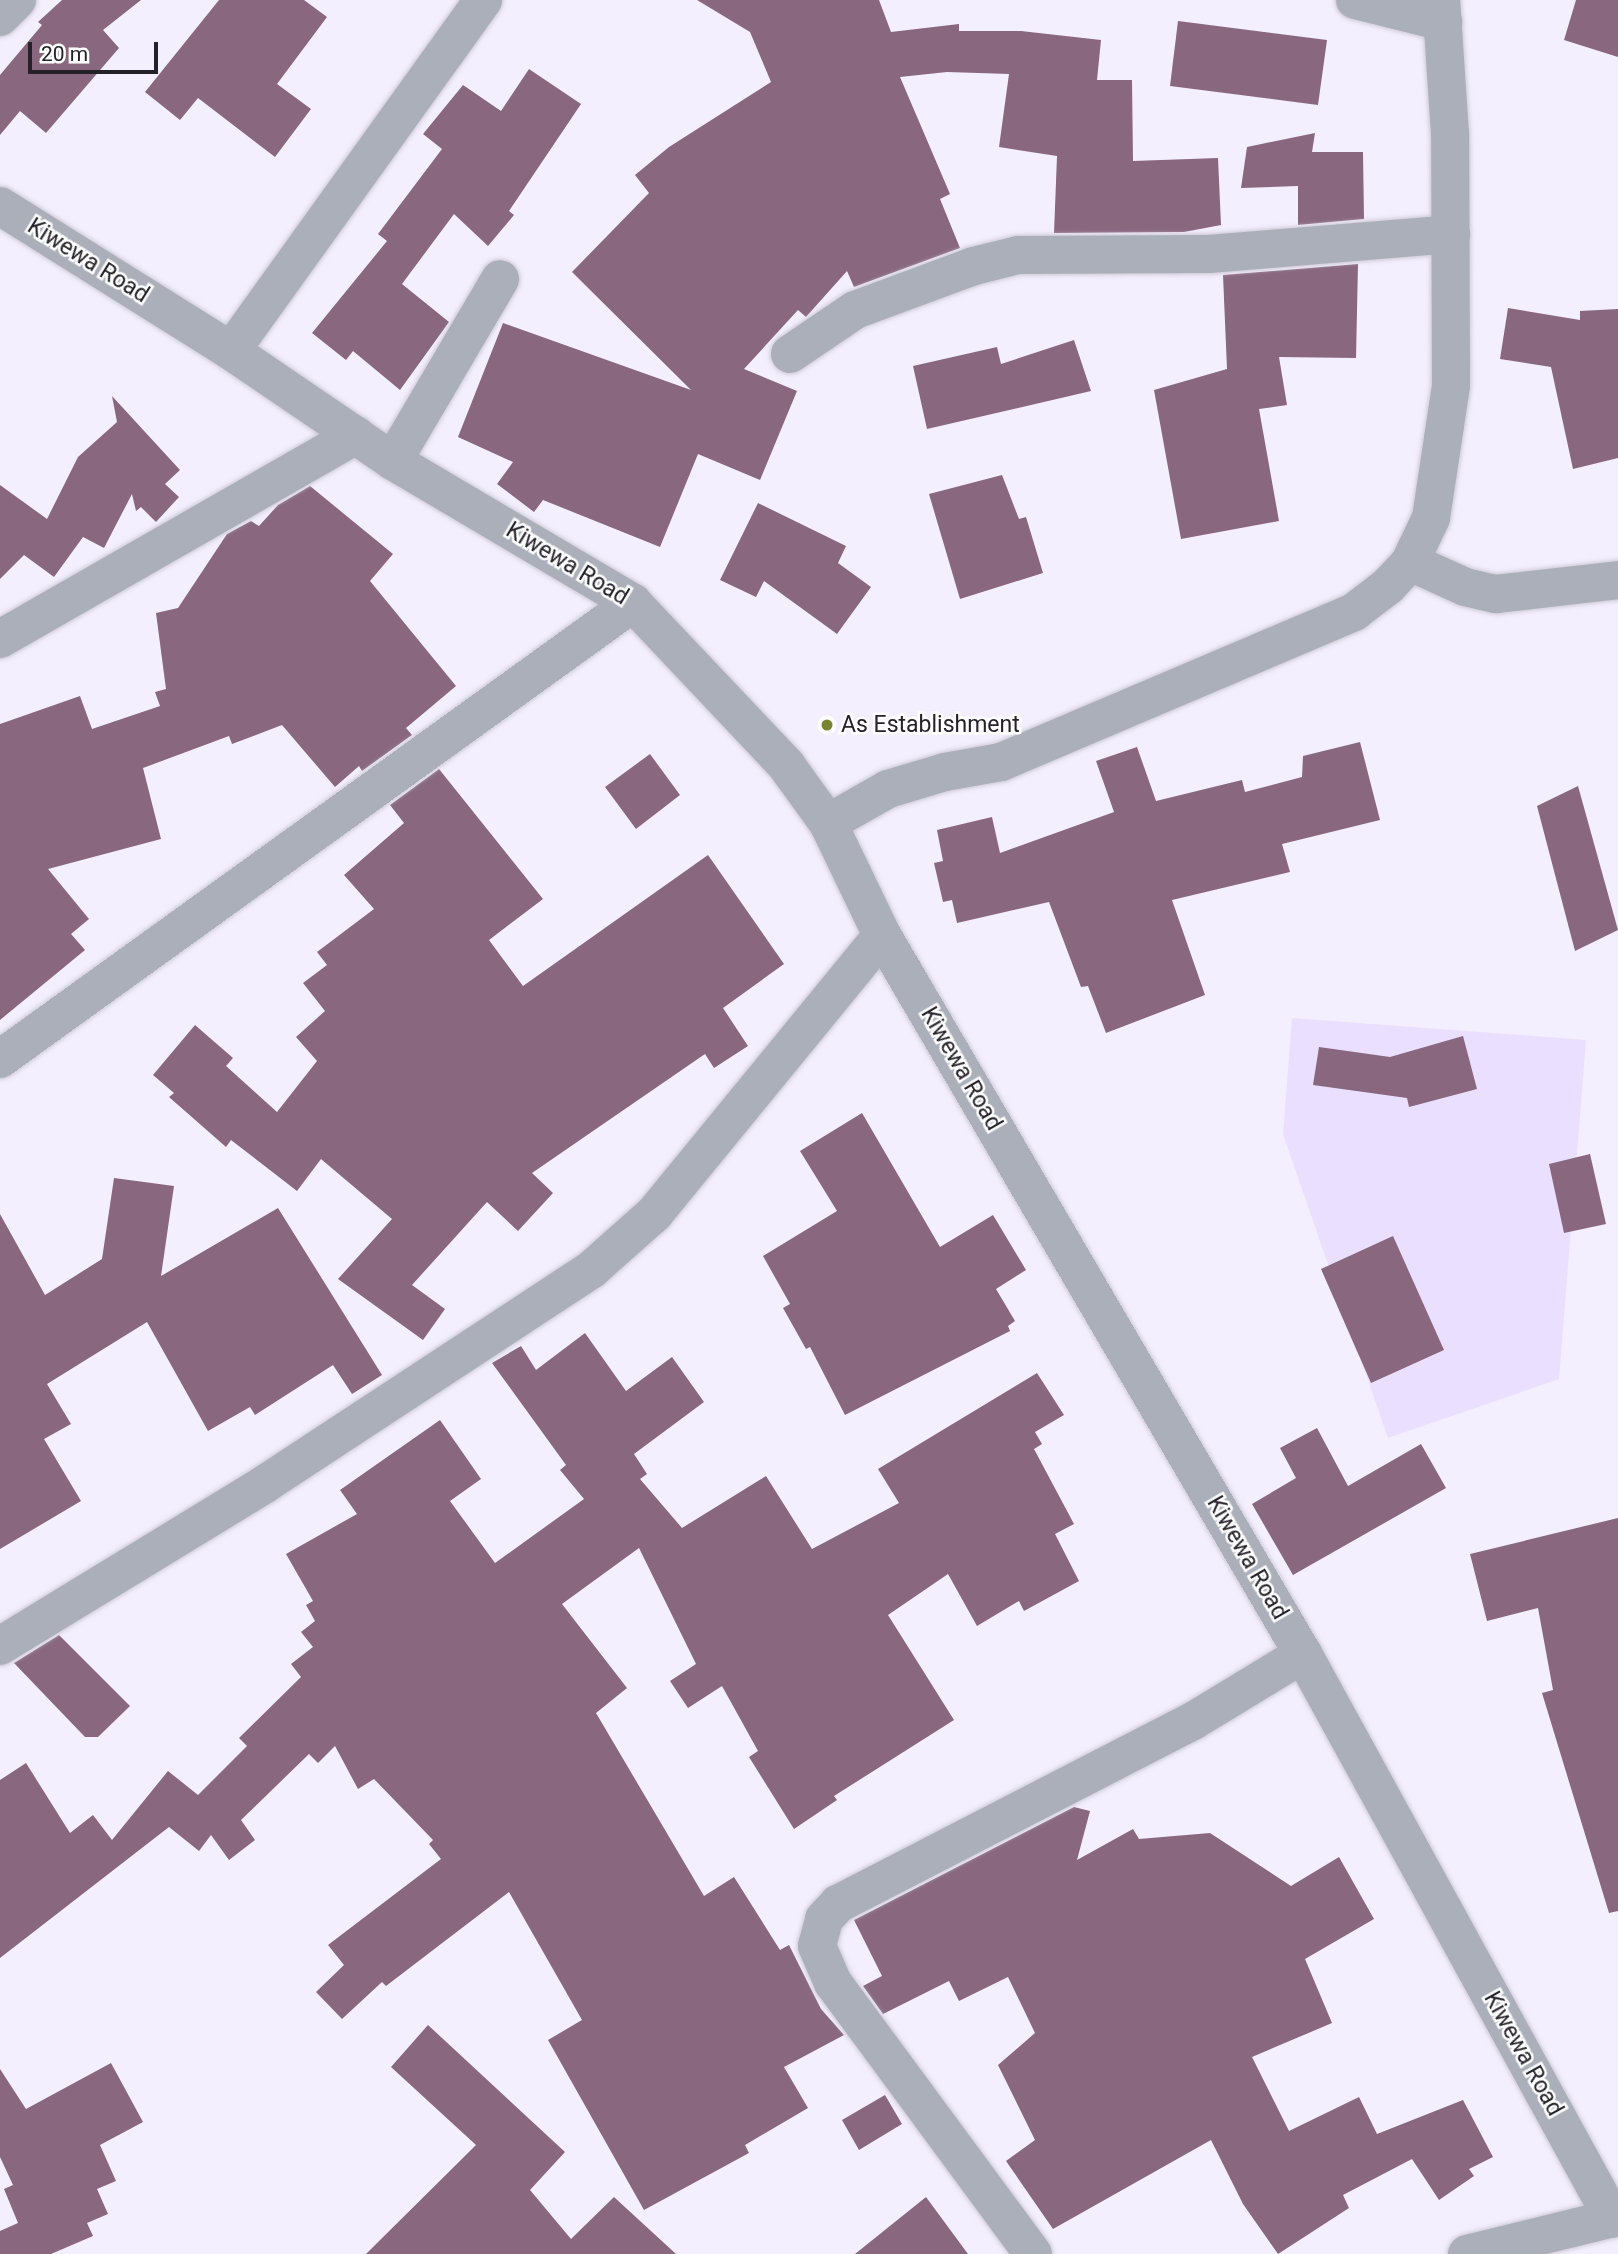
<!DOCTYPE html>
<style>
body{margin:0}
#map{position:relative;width:1618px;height:2254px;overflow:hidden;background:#f4effe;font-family:Roboto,sans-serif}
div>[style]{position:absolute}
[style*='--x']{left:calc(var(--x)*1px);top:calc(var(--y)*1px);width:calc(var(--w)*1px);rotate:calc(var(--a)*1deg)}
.built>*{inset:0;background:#eadffe}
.building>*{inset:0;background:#88677f}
.roads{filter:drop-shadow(0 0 2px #cfcad8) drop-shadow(0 0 2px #cfcad8)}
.minor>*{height:38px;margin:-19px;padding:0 19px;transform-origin:19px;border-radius:19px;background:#abafb9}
.tertiary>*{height:38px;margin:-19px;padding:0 19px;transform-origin:19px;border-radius:19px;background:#abafb9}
.dots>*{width:19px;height:19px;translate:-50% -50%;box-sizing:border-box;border:4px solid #fff;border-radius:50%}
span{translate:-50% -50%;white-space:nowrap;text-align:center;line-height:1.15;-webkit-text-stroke:5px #fff;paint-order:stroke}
.street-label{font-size:23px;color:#242129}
.poi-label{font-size:23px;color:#242129}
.left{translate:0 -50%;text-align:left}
.scale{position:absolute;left:28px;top:42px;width:130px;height:32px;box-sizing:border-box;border:4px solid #242129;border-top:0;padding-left:9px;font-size:21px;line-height:24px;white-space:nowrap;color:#242129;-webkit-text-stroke:5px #fff;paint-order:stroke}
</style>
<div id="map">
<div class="built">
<i style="clip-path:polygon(1292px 1018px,1586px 1040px,1559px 1379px,1388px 1438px,1283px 1134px)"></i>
</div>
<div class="building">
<i style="clip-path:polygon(62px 0,141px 0,103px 30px,119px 48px,46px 133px,20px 111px,0 135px,0 75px,42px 25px,38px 22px)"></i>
<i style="clip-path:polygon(219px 0,304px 0,327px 17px,277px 84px,311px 109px,275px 157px,198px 98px,180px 120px,145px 92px)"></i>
<i style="clip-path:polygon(697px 0,879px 0,891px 32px,959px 24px,959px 31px,1021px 31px,1101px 40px,1097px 80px,1132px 80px,1133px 161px,1218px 158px,1221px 225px,1184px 232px,1054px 233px,1057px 156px,999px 147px,1009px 74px,947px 72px,900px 77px,950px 194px,940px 199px,960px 248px,854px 287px,847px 271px,806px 317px,798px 310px,744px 369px,797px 391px,760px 480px,698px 454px,660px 547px,543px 500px,534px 512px,497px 484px,513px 462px,458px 437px,503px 323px,691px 390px,572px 272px,649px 193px,635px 175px,669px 147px,771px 82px,750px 32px)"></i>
<i style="clip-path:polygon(1576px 0,1618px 0,1618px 57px,1564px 40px)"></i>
<i style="clip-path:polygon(1178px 21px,1327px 40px,1318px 105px,1170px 86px)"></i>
<i style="clip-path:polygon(529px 69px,581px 104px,509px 211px,514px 215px,488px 246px,454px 214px,402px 284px,449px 322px,400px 390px,353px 351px,346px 360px,312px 333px,387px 241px,378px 234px,442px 149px,423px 134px,463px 85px,501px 111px)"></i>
<i style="clip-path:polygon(1315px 133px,1312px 152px,1363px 152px,1364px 219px,1298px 225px,1298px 186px,1241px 188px,1247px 147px)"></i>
<i style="clip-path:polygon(1358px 264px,1356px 358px,1279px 357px,1287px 405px,1259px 409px,1279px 521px,1181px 539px,1154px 390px,1227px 369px,1223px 275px)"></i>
<i style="clip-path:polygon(1508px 308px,1580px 320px,1580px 311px,1618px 309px,1618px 458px,1573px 469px,1551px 367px,1500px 359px)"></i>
<i style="clip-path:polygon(1074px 340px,1091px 391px,927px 429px,913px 366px,997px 347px,1001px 364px)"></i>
<i style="clip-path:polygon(112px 396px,180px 470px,165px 484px,179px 497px,156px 522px,141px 507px,136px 511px,132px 494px,104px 548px,83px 537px,54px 577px,24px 555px,0 579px,0 485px,47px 519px,78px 457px,117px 422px)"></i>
<i style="clip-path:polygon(1002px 475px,1019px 519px,1026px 517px,1043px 573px,960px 599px,929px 494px)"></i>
<i style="clip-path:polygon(310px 486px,393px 554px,370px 581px,456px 686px,406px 728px,412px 735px,362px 771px,359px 766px,335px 787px,282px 725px,232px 744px,229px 736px,143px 768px,161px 839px,48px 869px,89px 919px,71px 934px,85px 950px,0 1020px,0 724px,80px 696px,92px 729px,160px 706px,155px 692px,166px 689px,156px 613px,178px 608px,227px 534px,251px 521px,259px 526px,278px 505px)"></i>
<i style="clip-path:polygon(758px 503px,846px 546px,838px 563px,871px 587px,837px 634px,764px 581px,756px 597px,720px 580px)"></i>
<i style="clip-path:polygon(1360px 742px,1380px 820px,1282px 844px,1290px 872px,1172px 900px,1205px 995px,1106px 1033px,1088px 986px,1081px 987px,1049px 902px,957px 923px,952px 900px,943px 902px,934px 863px,943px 861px,937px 830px,992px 817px,1000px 853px,1114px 812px,1096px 761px,1137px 747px,1156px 801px,1242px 780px,1245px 792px,1302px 777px,1303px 756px)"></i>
<i style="clip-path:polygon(650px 754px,680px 795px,636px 829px,605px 787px)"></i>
<i style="clip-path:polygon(439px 769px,543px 899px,489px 940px,523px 986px,708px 855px,784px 964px,723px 1008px,748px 1046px,714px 1068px,705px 1054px,532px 1173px,553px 1193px,518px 1231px,487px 1202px,412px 1285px,445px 1309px,423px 1340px,338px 1279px,392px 1219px,321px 1159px,297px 1191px,231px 1140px,226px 1147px,169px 1097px,174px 1093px,153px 1075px,195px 1025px,233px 1058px,226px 1066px,277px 1112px,317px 1061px,296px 1037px,325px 1011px,303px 983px,327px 965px,317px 952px,374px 909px,344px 875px,404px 823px,390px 805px)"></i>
<i style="clip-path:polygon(1578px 786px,1618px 930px,1575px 951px,1537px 806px)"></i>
<i style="clip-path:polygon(1463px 1036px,1477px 1089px,1409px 1107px,1407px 1098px,1313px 1085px,1319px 1047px,1390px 1057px)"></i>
<i style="clip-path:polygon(862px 1113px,940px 1247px,993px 1215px,1026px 1270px,996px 1289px,1015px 1321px,1008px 1326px,1010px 1331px,845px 1415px,810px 1347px,806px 1349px,783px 1308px,790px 1304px,763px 1256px,837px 1211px,800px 1151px)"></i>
<i style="clip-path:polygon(1590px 1154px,1606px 1224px,1564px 1233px,1549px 1164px)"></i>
<i style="clip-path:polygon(114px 1178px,174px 1186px,161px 1276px,278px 1208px,382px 1375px,352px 1394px,333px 1365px,255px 1415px,250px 1407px,208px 1431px,147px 1322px,47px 1384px,71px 1424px,44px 1439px,81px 1501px,0 1549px,0 1214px,45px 1295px,102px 1259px)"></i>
<i style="clip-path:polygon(1393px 1236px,1444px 1350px,1371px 1383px,1321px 1269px)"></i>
<i style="clip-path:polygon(585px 1333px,626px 1391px,672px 1357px,704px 1402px,634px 1454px,647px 1474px,640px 1479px,682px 1528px,766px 1476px,812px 1549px,899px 1503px,878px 1469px,1037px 1373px,1064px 1415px,1035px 1432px,1042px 1444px,1034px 1449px,1074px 1524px,1055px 1534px,1079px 1581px,1024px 1611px,1019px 1601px,977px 1626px,948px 1574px,888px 1615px,954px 1720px,834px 1796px,837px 1800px,794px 1829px,749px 1757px,758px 1751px,722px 1686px,688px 1708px,670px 1681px,696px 1664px,639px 1548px,562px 1604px,627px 1688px,596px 1713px,704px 1896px,734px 1877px,780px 1950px,789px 1945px,821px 2009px,844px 2035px,784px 2067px,808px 2108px,745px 2145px,749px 2153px,644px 2210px,548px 2040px,582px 2020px,509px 1892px,386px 1986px,382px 1982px,342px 2019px,316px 1992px,344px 1965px,328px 1945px,441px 1859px,429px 1844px,433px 1840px,374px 1779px,358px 1789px,335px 1746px,318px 1763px,309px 1754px,241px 1820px,255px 1840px,229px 1860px,211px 1835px,199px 1851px,169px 1827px,0 1958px,0 1780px,26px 1763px,70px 1833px,93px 1815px,112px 1840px,168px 1771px,198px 1795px,247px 1746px,239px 1738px,301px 1677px,291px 1664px,313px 1647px,301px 1632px,315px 1621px,306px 1605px,313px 1601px,286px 1554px,357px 1514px,340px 1490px,440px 1420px,481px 1479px,450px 1501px,495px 1563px,584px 1499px,560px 1470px,566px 1465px,492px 1363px,521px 1346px,536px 1370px)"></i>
<i style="clip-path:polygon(1317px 1428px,1348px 1486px,1421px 1444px,1446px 1488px,1293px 1575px,1252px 1504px,1296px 1478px,1280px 1448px)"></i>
<i style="clip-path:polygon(1618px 1518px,1618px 1911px,1609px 1913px,1542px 1693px,1553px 1690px,1538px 1608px,1487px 1621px,1470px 1554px)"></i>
<i style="clip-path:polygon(59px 1635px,130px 1706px,98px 1737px,85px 1737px,14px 1663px)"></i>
<i style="clip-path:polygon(1074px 1807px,1090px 1811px,1077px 1860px,1133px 1829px,1139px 1839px,1210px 1833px,1291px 1886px,1339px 1857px,1374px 1919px,1305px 1959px,1332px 2023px,1252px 2057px,1289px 2131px,1359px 2097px,1377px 2134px,1463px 2100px,1493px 2157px,1469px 2169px,1474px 2176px,1439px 2200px,1412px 2159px,1343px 2195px,1349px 2208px,1278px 2254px,1243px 2204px,1211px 2140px,1053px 2229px,1006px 2161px,1035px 2140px,998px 2065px,1035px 2033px,1008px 1977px,959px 2001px,949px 1981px,883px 2014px,863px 1986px,882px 1976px,854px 1920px)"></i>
<i style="clip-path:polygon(428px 2025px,565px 2152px,530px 2190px,571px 2239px,614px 2197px,676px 2254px,366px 2254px,476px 2145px,391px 2067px)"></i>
<i style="clip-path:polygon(111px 2063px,143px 2122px,100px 2145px,116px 2181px,97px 2189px,108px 2214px,87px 2223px,93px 2236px,51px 2254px,0 2254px,0 2231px,18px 2223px,4px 2189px,13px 2185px,0 2157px,0 2069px,26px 2109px)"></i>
<i style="clip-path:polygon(885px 2095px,902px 2124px,859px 2150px,842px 2120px)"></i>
<i style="clip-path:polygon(926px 2197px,968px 2254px,855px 2254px)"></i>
</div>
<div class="roads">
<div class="minor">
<i style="--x:1355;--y:0;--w:91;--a:14"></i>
<i style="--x:0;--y:17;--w:24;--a:-45"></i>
<i style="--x:231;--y:351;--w:432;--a:-54.3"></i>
<i style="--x:790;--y:354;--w:78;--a:-34.1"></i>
<i style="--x:855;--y:310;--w:127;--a:-20.3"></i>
<i style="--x:974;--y:266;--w:45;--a:-14"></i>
<i style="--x:1018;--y:255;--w:191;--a:-0.3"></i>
<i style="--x:1209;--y:254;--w:243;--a:-4.7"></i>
<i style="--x:393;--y:461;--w:211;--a:-59.5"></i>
<i style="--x:1410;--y:562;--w:60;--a:24.4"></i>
<i style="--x:1465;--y:587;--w:32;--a:13"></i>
<i style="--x:1496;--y:594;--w:123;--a:-6.5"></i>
<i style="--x:0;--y:639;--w:410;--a:-29.8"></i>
<i style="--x:828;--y:823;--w:69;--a:-29.5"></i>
<i style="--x:888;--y:789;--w:59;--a:-16.6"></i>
<i style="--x:945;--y:772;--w:57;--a:-10.1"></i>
<i style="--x:1001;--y:762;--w:384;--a:-23"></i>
<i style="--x:1354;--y:612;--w:43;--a:-37.4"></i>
<i style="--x:1388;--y:586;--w:33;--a:-47"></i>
<i style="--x:1410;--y:562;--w:49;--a:-64.5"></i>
<i style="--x:1431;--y:518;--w:134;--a:-81.4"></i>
<i style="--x:1451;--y:385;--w:251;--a:-90.2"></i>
<i style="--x:1450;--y:134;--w:134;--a:-93.8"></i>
<i style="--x:0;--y:1059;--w:780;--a:-35.77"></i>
<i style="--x:0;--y:1646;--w:311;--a:-31.4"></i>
<i style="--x:265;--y:1484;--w:391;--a:-33.3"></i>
<i style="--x:592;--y:1269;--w:83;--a:-41.6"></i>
<i style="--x:654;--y:1214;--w:360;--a:-50.7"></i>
<i style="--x:1033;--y:2254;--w:337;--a:-126.4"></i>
<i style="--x:833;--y:1983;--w:40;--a:-113.4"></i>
<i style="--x:817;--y:1946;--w:28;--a:-75"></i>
<i style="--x:824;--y:1919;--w:21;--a:-47"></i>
<i style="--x:838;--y:1904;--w:399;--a:-27.3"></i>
<i style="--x:1193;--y:1721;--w:129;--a:-31.3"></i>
</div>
<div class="tertiary">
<i style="--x:0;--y:206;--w:273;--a:32.1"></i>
<i style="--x:231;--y:351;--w:196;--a:34.2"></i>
<i style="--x:393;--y:461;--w:279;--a:30.6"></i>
<i style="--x:633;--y:603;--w:223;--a:46.6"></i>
<i style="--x:786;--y:765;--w:72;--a:54.1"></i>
<i style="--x:828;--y:823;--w:124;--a:64.3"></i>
<i style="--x:882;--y:935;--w:833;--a:59.65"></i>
<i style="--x:1303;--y:1654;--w:644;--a:61.25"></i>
<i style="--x:1467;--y:2254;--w:155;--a:-13.8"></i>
</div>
</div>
<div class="dots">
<i style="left:827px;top:725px;background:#788431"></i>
</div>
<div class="street-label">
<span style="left:88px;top:261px;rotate:32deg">Kiwewa Road</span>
<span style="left:567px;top:564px;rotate:31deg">Kiwewa Road</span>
<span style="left:961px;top:1069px;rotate:60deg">Kiwewa Road</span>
<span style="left:1247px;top:1558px;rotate:60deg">Kiwewa Road</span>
<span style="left:1523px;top:2054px;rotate:61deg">Kiwewa Road</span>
</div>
<div class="poi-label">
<span class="left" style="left:841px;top:725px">As Establishment</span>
</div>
<div class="scale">20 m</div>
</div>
